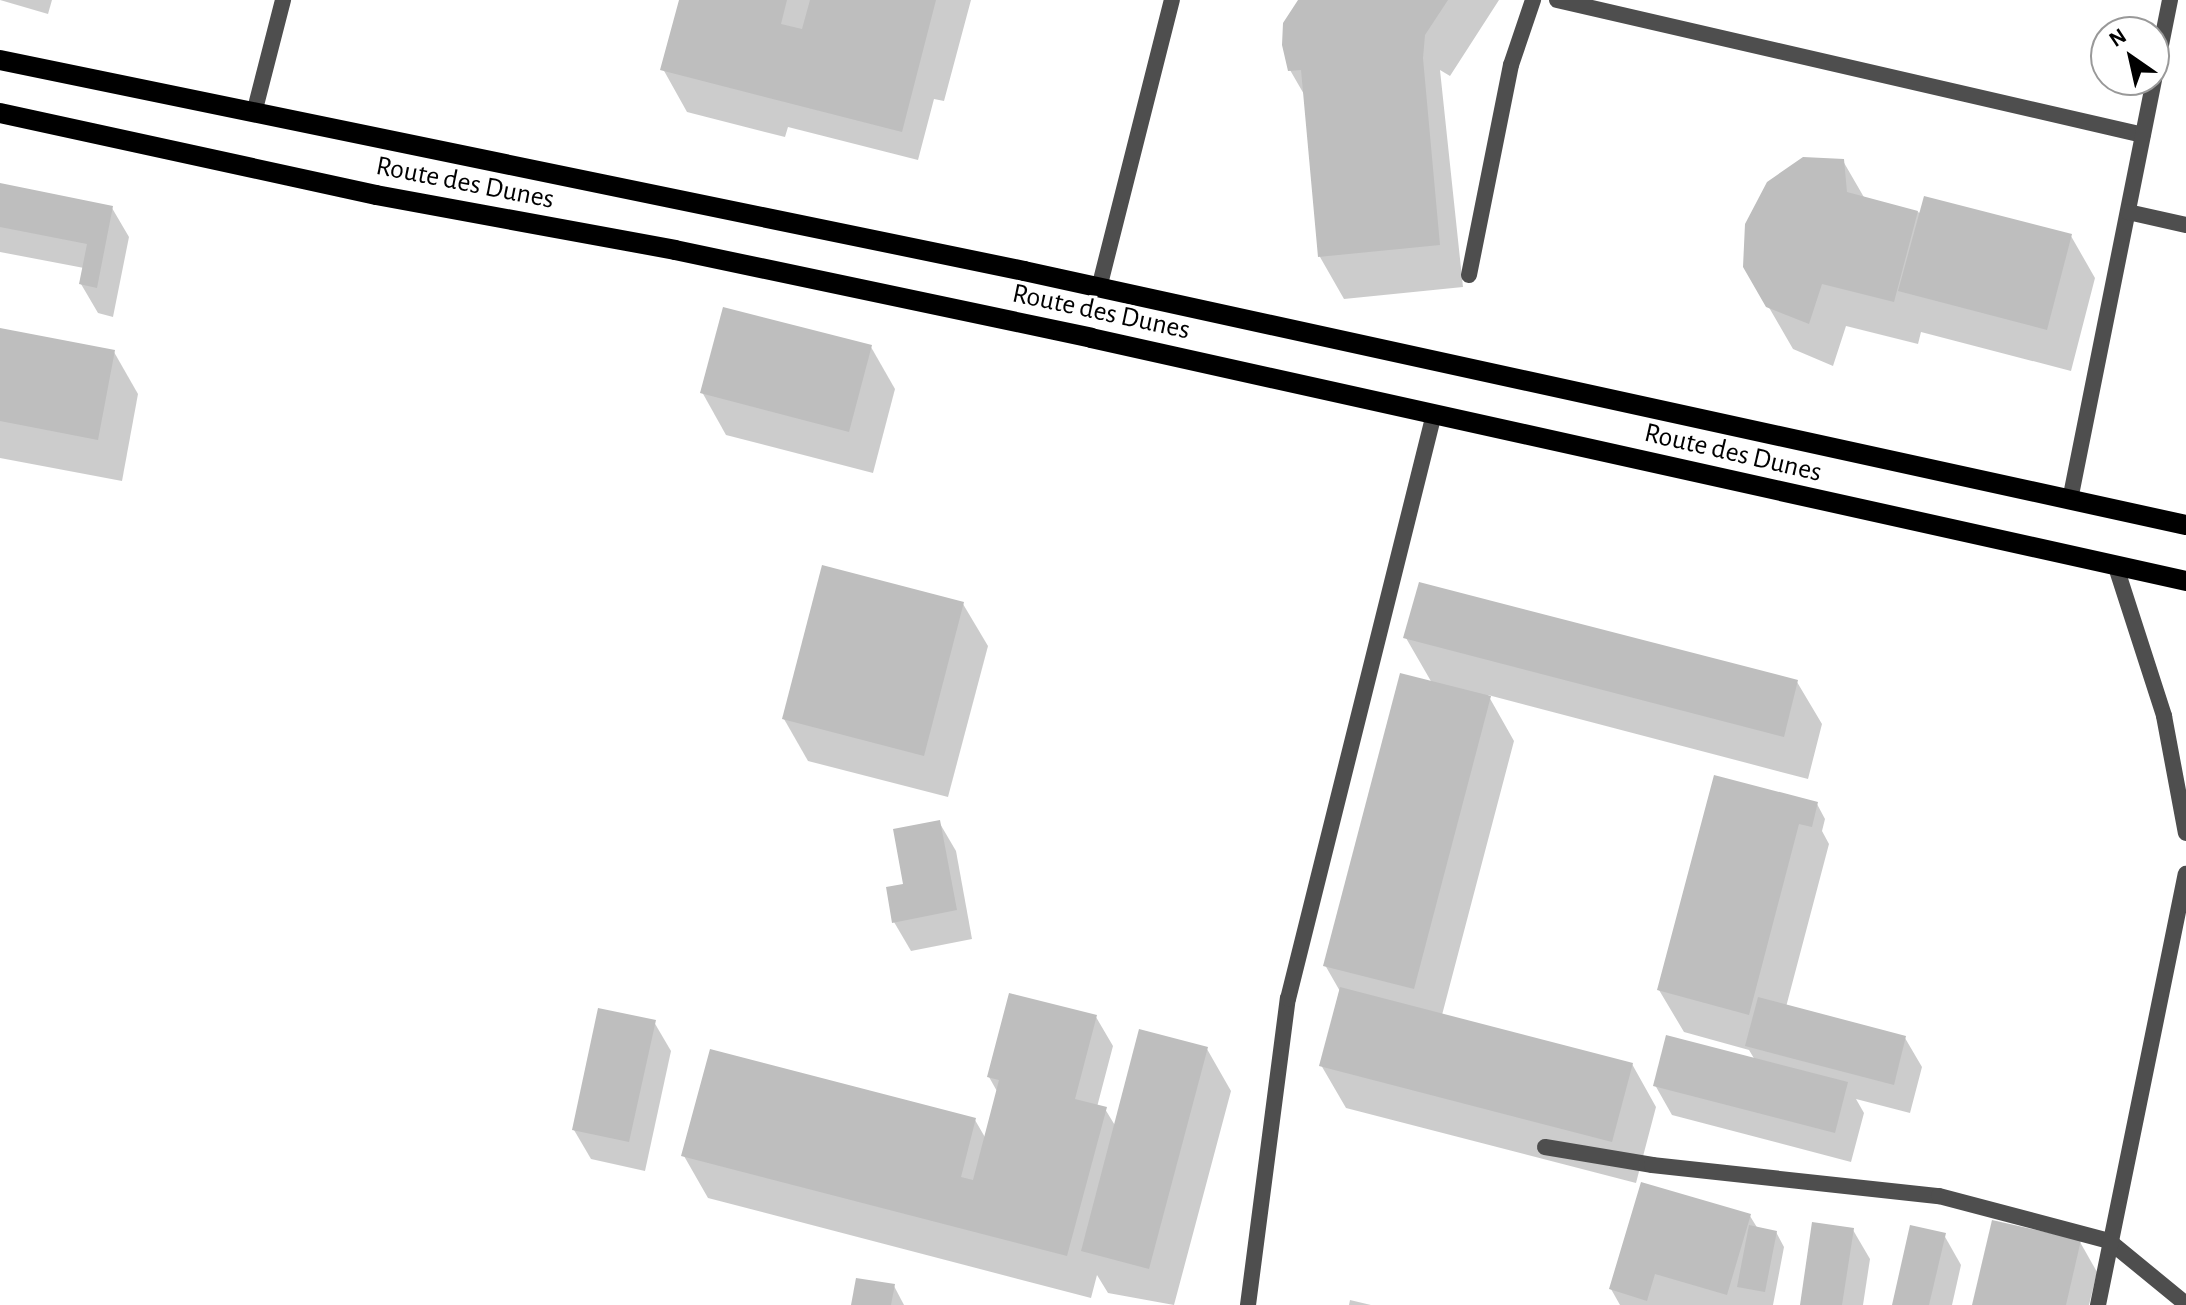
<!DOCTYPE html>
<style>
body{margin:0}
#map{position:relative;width:2186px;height:1305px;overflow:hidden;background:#fff;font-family:"Alegreya Sans",sans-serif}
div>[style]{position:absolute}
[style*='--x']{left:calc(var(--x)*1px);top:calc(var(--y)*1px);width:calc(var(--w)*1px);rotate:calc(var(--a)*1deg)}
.shadow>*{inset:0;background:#0003}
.building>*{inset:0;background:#bebebe}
.lane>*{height:16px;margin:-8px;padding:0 8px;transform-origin:8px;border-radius:8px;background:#4e4e4e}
.street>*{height:16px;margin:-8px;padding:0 8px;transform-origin:8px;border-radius:8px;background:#4e4e4e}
.primary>*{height:20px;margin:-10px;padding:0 10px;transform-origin:10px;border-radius:10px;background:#000}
span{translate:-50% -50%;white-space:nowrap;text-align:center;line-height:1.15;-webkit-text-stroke:6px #fff;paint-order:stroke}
.street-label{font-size:28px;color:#000}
.north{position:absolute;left:2090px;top:16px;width:80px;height:80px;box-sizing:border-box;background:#fff;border:2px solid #999;border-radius:50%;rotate:326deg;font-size:22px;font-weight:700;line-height:32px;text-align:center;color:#000}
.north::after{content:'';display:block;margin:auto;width:28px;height:36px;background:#000;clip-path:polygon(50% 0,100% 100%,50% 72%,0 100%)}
</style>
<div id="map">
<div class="shadow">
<i style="clip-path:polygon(0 0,52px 0,48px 14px)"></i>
<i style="clip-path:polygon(681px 0,971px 0,944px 101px,934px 99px,918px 160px,788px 127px,785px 137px,687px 112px,663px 69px)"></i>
<i style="clip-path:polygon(1300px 0,1499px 0,1450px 76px,1440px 70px,1463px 287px,1344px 299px,1320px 257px,1305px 96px,1290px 70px)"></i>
<i style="clip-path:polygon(1843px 161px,1865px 199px,1921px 213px,2071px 236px,2095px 278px,2071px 371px,1921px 332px,1918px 344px,1846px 326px,1833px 366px,1793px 349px,1745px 266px)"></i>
<i style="clip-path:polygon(0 185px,112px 208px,129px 237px,113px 317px,98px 313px,81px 284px,84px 268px,0 252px)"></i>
<i style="clip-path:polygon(0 331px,114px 352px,138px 394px,122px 481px,0 458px)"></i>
<i style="clip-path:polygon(871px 347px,895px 389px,873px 473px,726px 435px,702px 392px)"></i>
<i style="clip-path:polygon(963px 604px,988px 646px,948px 797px,808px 761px,784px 719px)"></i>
<i style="clip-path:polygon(1406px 638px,1797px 682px,1822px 724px,1808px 779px,1488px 695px,1514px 741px,1442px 1015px,1632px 1064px,1656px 1107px,1636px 1183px,1346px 1108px,1321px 1065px,1341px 993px,1325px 965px,1432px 683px)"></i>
<i style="clip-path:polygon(1715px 778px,1817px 804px,1825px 819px,1822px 831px,1829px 844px,1786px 1007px,1905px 1038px,1922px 1067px,1910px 1113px,1856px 1099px,1864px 1113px,1851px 1162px,1672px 1115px,1655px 1085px,1755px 1060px,1749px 1050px,1684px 1032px,1659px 990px)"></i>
<i style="clip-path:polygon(939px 822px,956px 851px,972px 939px,911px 951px,894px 922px,906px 886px)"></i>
<i style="clip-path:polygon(1096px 1017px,1113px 1046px,1097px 1107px,1105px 1109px,1116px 1127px,1207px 1049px,1231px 1091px,1174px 1305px,1108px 1293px,1097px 1275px,1091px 1298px,708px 1198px,684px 1156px,975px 1120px,986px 1139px,998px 1093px,989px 1077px)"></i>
<i style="clip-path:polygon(654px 1022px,671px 1051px,645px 1171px,591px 1159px,574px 1130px)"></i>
<i style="clip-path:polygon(1750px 1216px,1758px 1229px,1776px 1232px,1784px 1247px,1773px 1305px,1620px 1305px,1611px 1289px)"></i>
<i style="clip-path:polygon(1853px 1230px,1870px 1259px,1863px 1305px,1802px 1305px)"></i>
<i style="clip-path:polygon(1944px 1235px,1961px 1265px,1952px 1305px,1894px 1305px)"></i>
<i style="clip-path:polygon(2080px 1242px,2097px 1272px,2089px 1305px,1974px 1305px)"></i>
<i style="clip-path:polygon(894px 1286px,904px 1305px,853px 1305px)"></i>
<i style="clip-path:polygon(1350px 1300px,1371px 1305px,1349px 1305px)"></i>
</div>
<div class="building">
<i style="clip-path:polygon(679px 0,787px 0,781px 24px,802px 29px,810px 0,936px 0,902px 132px,660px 70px)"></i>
<i style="clip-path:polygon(1298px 0,1448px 0,1425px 35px,1423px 58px,1440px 245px,1318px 257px,1301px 70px,1288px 71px,1282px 45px,1283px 23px)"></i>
<i style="clip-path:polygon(1803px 157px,1844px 159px,1847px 192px,1918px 211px,1894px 302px,1822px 284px,1809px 324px,1766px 307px,1743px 267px,1745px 224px,1767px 182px)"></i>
<i style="clip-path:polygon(0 183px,113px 206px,97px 288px,79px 284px,87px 244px,0 227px)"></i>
<i style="clip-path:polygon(1924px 196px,2072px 234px,2047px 330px,1898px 291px)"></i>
<i style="clip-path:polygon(723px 307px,872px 345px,849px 432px,700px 393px)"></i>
<i style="clip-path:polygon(0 328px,115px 350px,98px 440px,0 421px)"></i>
<i style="clip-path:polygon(822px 565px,964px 602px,924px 756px,782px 719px)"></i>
<i style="clip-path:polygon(1419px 582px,1798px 680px,1784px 737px,1403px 638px)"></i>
<i style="clip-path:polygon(1400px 673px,1491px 696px,1414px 989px,1323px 966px)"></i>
<i style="clip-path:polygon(1714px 775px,1818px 802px,1812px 827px,1799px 824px,1749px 1015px,1657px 990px)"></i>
<i style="clip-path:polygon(940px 820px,957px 910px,892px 923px,886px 887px,903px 884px,893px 829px)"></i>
<i style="clip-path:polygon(1340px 987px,1633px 1063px,1612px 1142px,1319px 1066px)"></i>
<i style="clip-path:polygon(1009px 993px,1097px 1015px,1075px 1099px,1107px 1107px,1067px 1256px,681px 1156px,710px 1049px,976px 1118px,961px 1177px,973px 1180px,999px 1080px,987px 1077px)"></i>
<i style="clip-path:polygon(1758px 997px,1906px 1036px,1894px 1085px,1745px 1046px)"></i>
<i style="clip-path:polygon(598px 1008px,656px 1020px,629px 1142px,572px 1130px)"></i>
<i style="clip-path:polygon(1139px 1029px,1208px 1047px,1149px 1269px,1081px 1251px)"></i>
<i style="clip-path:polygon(1666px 1035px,1848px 1082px,1835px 1133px,1653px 1086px)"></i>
<i style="clip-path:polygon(1641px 1182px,1751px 1214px,1727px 1295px,1655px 1274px,1647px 1301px,1609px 1289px)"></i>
<i style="clip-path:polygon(1992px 1220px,2081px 1240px,2066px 1305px,1972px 1305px)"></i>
<i style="clip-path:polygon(1812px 1222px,1854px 1228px,1842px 1305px,1800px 1305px)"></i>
<i style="clip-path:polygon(1749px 1225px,1777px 1231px,1765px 1292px,1737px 1287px)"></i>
<i style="clip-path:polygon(1910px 1225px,1946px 1233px,1929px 1305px,1892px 1305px)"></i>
<i style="clip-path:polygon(856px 1278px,895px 1284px,891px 1305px,851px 1305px)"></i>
</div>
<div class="lane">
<i style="--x:1557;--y:0;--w:601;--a:12.97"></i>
<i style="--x:254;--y:113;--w:117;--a:-75.6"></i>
<i style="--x:1469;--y:275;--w:214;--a:-78.7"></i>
<i style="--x:1511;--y:65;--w:69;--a:-71.3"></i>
<i style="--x:1099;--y:288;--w:297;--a:-75.8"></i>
<i style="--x:2070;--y:500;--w:510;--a:-78.69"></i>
</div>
<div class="street">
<i style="--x:2128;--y:212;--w:59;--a:12.6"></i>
<i style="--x:2116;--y:567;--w:157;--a:72.1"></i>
<i style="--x:2164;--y:716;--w:119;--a:79.4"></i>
<i style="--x:1545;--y:1147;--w:109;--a:9.5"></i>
<i style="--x:1652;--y:1165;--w:289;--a:6.2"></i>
<i style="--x:1939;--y:1196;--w:176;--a:14.8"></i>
<i style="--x:2109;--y:1241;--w:99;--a:39.3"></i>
<i style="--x:1248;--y:1305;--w:309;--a:-82.6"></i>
<i style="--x:1288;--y:999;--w:603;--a:-75.99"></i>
<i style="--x:2098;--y:1305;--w:440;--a:-78.5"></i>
</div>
<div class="primary">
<i style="--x:0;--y:60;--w:1046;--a:11.64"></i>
<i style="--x:1024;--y:271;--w:1189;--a:12.33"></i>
<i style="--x:0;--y:113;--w:385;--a:12.3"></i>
<i style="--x:376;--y:195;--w:304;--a:10.4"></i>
<i style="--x:675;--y:250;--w:425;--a:11.9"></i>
<i style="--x:1091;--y:338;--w:1122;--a:12.51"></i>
</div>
<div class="street-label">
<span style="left:465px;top:183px;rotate:11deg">Route des Dunes</span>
<span style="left:1101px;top:312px;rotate:12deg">Route des Dunes</span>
<span style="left:1733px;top:453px;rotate:13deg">Route des Dunes</span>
</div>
<div class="north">N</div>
</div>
